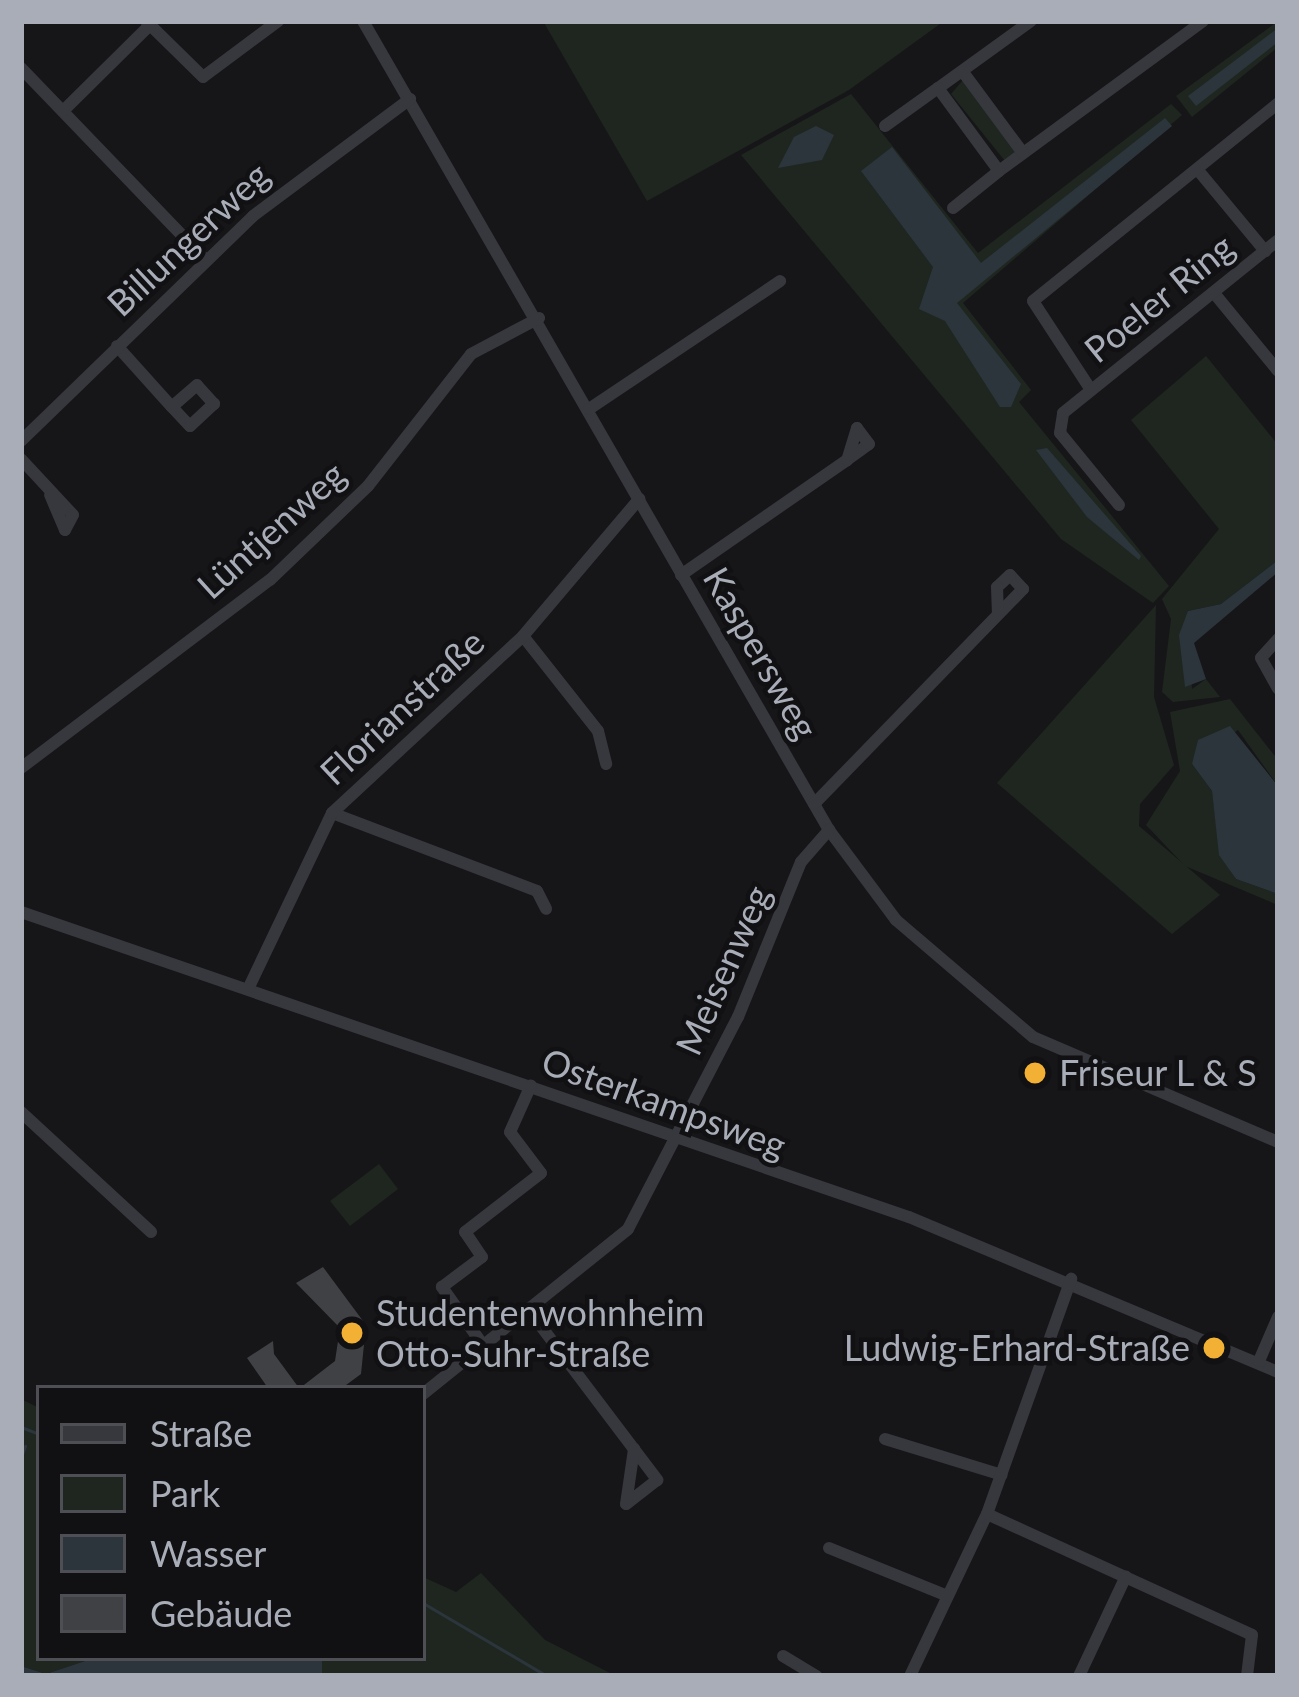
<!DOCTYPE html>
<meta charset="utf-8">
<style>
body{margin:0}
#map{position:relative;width:1299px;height:1697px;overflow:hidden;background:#161618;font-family:Lato,sans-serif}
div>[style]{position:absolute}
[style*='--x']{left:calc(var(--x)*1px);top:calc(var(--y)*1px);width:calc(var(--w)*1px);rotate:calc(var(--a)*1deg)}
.green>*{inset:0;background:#1e261f}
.water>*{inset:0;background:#2c353c}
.stream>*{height:3px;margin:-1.5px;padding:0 1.5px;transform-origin:1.5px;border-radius:1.5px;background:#2c353c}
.building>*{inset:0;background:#404145}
.street>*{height:12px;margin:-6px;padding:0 6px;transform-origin:6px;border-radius:6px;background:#37383d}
.dots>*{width:33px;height:33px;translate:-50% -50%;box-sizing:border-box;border:6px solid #111113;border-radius:50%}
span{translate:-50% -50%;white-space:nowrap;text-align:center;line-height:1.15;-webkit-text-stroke:9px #111113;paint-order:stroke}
.street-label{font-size:36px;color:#a8adb8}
.poi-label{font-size:36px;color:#a8adb8}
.left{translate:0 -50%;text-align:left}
.right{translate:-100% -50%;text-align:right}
.frame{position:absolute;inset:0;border:24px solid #a8adb8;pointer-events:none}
.legend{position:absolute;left:36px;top:1385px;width:390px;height:276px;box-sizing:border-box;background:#111113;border:3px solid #4d4f55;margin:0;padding:15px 21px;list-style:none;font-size:36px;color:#a8adb8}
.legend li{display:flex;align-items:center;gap:24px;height:60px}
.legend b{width:60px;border:3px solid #4d4f55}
</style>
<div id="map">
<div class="green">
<i style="clip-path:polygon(543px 21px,944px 21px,849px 90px,647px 201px)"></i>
<i style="clip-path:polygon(1278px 21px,1278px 47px,1192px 117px,1176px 96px)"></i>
<i style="clip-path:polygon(963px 80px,1017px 151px,1005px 161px,951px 94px)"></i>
<i style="clip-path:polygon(851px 94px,978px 253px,1171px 104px,1182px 115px,963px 303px,1031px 390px,1019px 402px,1169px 586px,1153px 603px,1061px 539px,741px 155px)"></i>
<i style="clip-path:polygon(1206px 356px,1278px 445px,1278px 560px,1221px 604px,1188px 611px,1192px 689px,1206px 679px,1220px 697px,1173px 702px,1162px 692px,1171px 619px,1162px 599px,1219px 529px,1131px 420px)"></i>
<i style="clip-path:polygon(1156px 605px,1154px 697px,1174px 765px,1140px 804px,1139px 826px,1220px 895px,1172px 934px,997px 783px)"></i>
<i style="clip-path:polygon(1230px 699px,1278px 760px,1278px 786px,1238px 730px,1192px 764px,1212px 791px,1220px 855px,1236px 879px,1278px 894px,1278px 905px,1185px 866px,1146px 825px,1180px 771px,1170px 712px)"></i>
<i style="clip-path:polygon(379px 1164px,398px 1189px,350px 1226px,330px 1201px)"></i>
<i style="clip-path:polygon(21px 1399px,39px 1408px,39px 1658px,94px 1658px,46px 1674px,21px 1666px)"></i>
<i style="clip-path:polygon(481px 1573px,545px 1640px,616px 1676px,322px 1676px,322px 1658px,423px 1658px,423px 1577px,456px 1592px)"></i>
</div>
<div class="water">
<i style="clip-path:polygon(1278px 28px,1278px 42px,1196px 106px,1188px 96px)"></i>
<i style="clip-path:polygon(1165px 118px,1172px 126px,957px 303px,1021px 384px,1011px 407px,1000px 407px,945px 321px,919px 309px,933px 267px,861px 171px,892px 147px,981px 263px)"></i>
<i style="clip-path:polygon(816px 126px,834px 135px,822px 160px,778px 168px,794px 137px)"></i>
<i style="clip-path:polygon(1047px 448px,1141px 556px,1139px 560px,1087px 517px,1036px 450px)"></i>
<i style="clip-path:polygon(1278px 560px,1278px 572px,1194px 643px,1206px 679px,1185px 687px,1179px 635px,1188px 611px,1221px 604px)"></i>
<i style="clip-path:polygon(1230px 726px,1278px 786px,1278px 894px,1236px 879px,1219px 855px,1212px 791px,1192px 764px,1198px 740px)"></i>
<i style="clip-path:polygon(94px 1658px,322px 1658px,322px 1676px,21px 1676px,21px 1666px,46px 1674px)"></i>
</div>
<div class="stream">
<i style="--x:21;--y:1427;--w:19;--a:21"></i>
<i style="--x:21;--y:1457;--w:12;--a:-70"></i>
<i style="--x:423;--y:1603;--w:144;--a:30.5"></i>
</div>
<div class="building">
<i style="clip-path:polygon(323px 1267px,366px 1325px,361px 1374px,342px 1388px,300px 1388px,335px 1361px,340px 1328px,296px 1283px)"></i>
<i style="clip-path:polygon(273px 1341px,274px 1354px,299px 1388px,268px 1388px,247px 1358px)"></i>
</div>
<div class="street">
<i style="--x:146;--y:21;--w:80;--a:44.5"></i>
<i style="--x:203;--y:77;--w:94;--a:-36.7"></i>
<i style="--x:363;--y:21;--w:934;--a:60.06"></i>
<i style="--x:829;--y:830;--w:112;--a:53.3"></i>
<i style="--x:896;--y:920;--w:180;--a:40.5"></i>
<i style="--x:1033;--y:1037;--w:267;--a:23.2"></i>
<i style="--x:1031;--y:21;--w:115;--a:144.2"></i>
<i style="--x:938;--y:88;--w:103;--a:53.7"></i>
<i style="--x:999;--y:171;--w:253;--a:-36.3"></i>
<i style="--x:21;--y:68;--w:265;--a:46.1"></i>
<i style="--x:963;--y:72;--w:101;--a:53.5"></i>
<i style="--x:63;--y:111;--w:122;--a:-44.7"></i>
<i style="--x:885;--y:126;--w:65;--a:-35.6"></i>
<i style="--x:1197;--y:169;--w:107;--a:50.3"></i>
<i style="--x:953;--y:208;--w:59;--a:-38.8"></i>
<i style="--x:1214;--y:293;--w:101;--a:50.6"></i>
<i style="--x:117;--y:346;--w:82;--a:48"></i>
<i style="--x:172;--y:407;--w:26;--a:47"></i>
<i style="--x:190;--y:426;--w:33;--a:-43"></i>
<i style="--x:214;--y:404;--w:25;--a:-132"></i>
<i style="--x:197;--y:385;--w:33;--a:139"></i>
<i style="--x:1091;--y:390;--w:106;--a:-123.1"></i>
<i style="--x:1033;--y:301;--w:315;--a:-38.9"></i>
<i style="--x:589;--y:409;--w:230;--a:-33.8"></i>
<i style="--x:21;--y:441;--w:323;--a:-44.1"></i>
<i style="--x:253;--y:216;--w:196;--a:-36.7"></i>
<i style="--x:21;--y:459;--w:76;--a:47.1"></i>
<i style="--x:73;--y:515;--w:17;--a:118"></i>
<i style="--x:65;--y:530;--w:38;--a:-113"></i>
<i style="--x:1119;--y:505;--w:93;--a:-129.3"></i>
<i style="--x:1060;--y:433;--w:20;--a:-81"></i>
<i style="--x:1063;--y:413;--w:276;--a:-38.8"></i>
<i style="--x:681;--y:575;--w:202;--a:-34.7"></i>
<i style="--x:847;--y:460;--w:27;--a:-36"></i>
<i style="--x:869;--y:444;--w:20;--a:-127"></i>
<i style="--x:857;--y:428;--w:34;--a:107"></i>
<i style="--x:523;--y:636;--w:121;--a:51.7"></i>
<i style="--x:598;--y:731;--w:34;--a:76"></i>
<i style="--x:1278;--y:639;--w:25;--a:132"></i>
<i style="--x:1261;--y:658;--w:35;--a:61"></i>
<i style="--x:21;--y:768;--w:312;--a:-37.1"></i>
<i style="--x:270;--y:580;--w:136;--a:-43.8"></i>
<i style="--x:368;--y:486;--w:167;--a:-52"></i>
<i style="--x:471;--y:354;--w:77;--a:-27.9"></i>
<i style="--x:814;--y:804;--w:300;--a:-45.8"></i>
<i style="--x:1023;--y:589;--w:19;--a:-133"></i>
<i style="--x:1010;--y:575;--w:18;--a:137"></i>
<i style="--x:997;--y:587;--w:26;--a:88"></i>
<i style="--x:332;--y:813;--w:219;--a:20.8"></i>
<i style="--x:537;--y:891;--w:20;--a:63"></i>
<i style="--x:21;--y:912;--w:939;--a:18.96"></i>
<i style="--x:909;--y:1217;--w:400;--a:22.8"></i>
<i style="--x:249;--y:987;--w:193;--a:-64.5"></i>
<i style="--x:332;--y:813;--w:260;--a:-42.8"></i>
<i style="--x:523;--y:636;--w:180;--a:-49.7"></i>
<i style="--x:21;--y:1112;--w:177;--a:42.7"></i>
<i style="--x:531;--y:1313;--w:171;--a:52.9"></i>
<i style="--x:634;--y:1449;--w:39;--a:53"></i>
<i style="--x:657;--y:1480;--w:39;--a:142"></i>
<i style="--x:626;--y:1504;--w:56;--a:-81.7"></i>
<i style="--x:485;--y:1348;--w:75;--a:-125.2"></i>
<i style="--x:442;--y:1287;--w:50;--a:-36.9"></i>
<i style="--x:482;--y:1257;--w:30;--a:-124"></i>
<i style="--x:465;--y:1232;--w:96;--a:-37.8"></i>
<i style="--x:541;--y:1173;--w:51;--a:-127.1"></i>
<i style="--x:510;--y:1132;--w:51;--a:-65.9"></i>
<i style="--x:1259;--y:1361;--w:48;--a:-66.6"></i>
<i style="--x:423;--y:1394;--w:263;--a:-38.8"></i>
<i style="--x:628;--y:1229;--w:239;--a:-62.6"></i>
<i style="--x:738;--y:1017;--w:167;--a:-67.9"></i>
<i style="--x:801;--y:862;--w:43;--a:-48.8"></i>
<i style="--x:885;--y:1439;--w:122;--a:17.1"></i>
<i style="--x:987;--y:1514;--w:291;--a:24.5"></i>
<i style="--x:1252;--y:1635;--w:41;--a:97"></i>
<i style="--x:829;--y:1548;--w:128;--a:22"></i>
<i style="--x:783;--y:1656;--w:39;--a:31"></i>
<i style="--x:910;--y:1676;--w:179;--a:-64.6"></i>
<i style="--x:987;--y:1514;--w:250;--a:-70.3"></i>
<i style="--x:1079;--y:1676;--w:110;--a:-64.8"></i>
</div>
<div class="dots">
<i style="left:1035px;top:1073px;background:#f2b134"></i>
<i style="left:352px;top:1333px;background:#f2b134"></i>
<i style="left:1214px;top:1348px;background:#f2b134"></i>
</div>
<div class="street-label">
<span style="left:188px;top:239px;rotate:-43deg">Billungerweg</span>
<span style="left:1159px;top:298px;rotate:-39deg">Poeler Ring</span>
<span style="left:271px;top:530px;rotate:-42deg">Lüntjenweg</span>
<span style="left:761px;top:653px;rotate:60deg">Kaspersweg</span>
<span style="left:402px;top:707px;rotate:-43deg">Florianstraße</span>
<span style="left:723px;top:970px;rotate:-66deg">Meisenweg</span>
<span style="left:664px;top:1103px;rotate:20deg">Osterkampsweg</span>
</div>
<div class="poi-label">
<span class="left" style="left:1059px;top:1073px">Friseur L &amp; S</span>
<span class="left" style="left:376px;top:1333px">Studentenwohnheim<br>Otto-Suhr-Straße</span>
<span class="right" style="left:1190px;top:1348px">Ludwig-Erhard-Straße</span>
</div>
<div class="frame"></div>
<ul class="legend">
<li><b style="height:15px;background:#37383d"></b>Straße</li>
<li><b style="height:33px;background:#1e261f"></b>Park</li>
<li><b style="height:33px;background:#2c353c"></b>Wasser</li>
<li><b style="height:33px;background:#404145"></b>Gebäude</li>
</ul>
</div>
